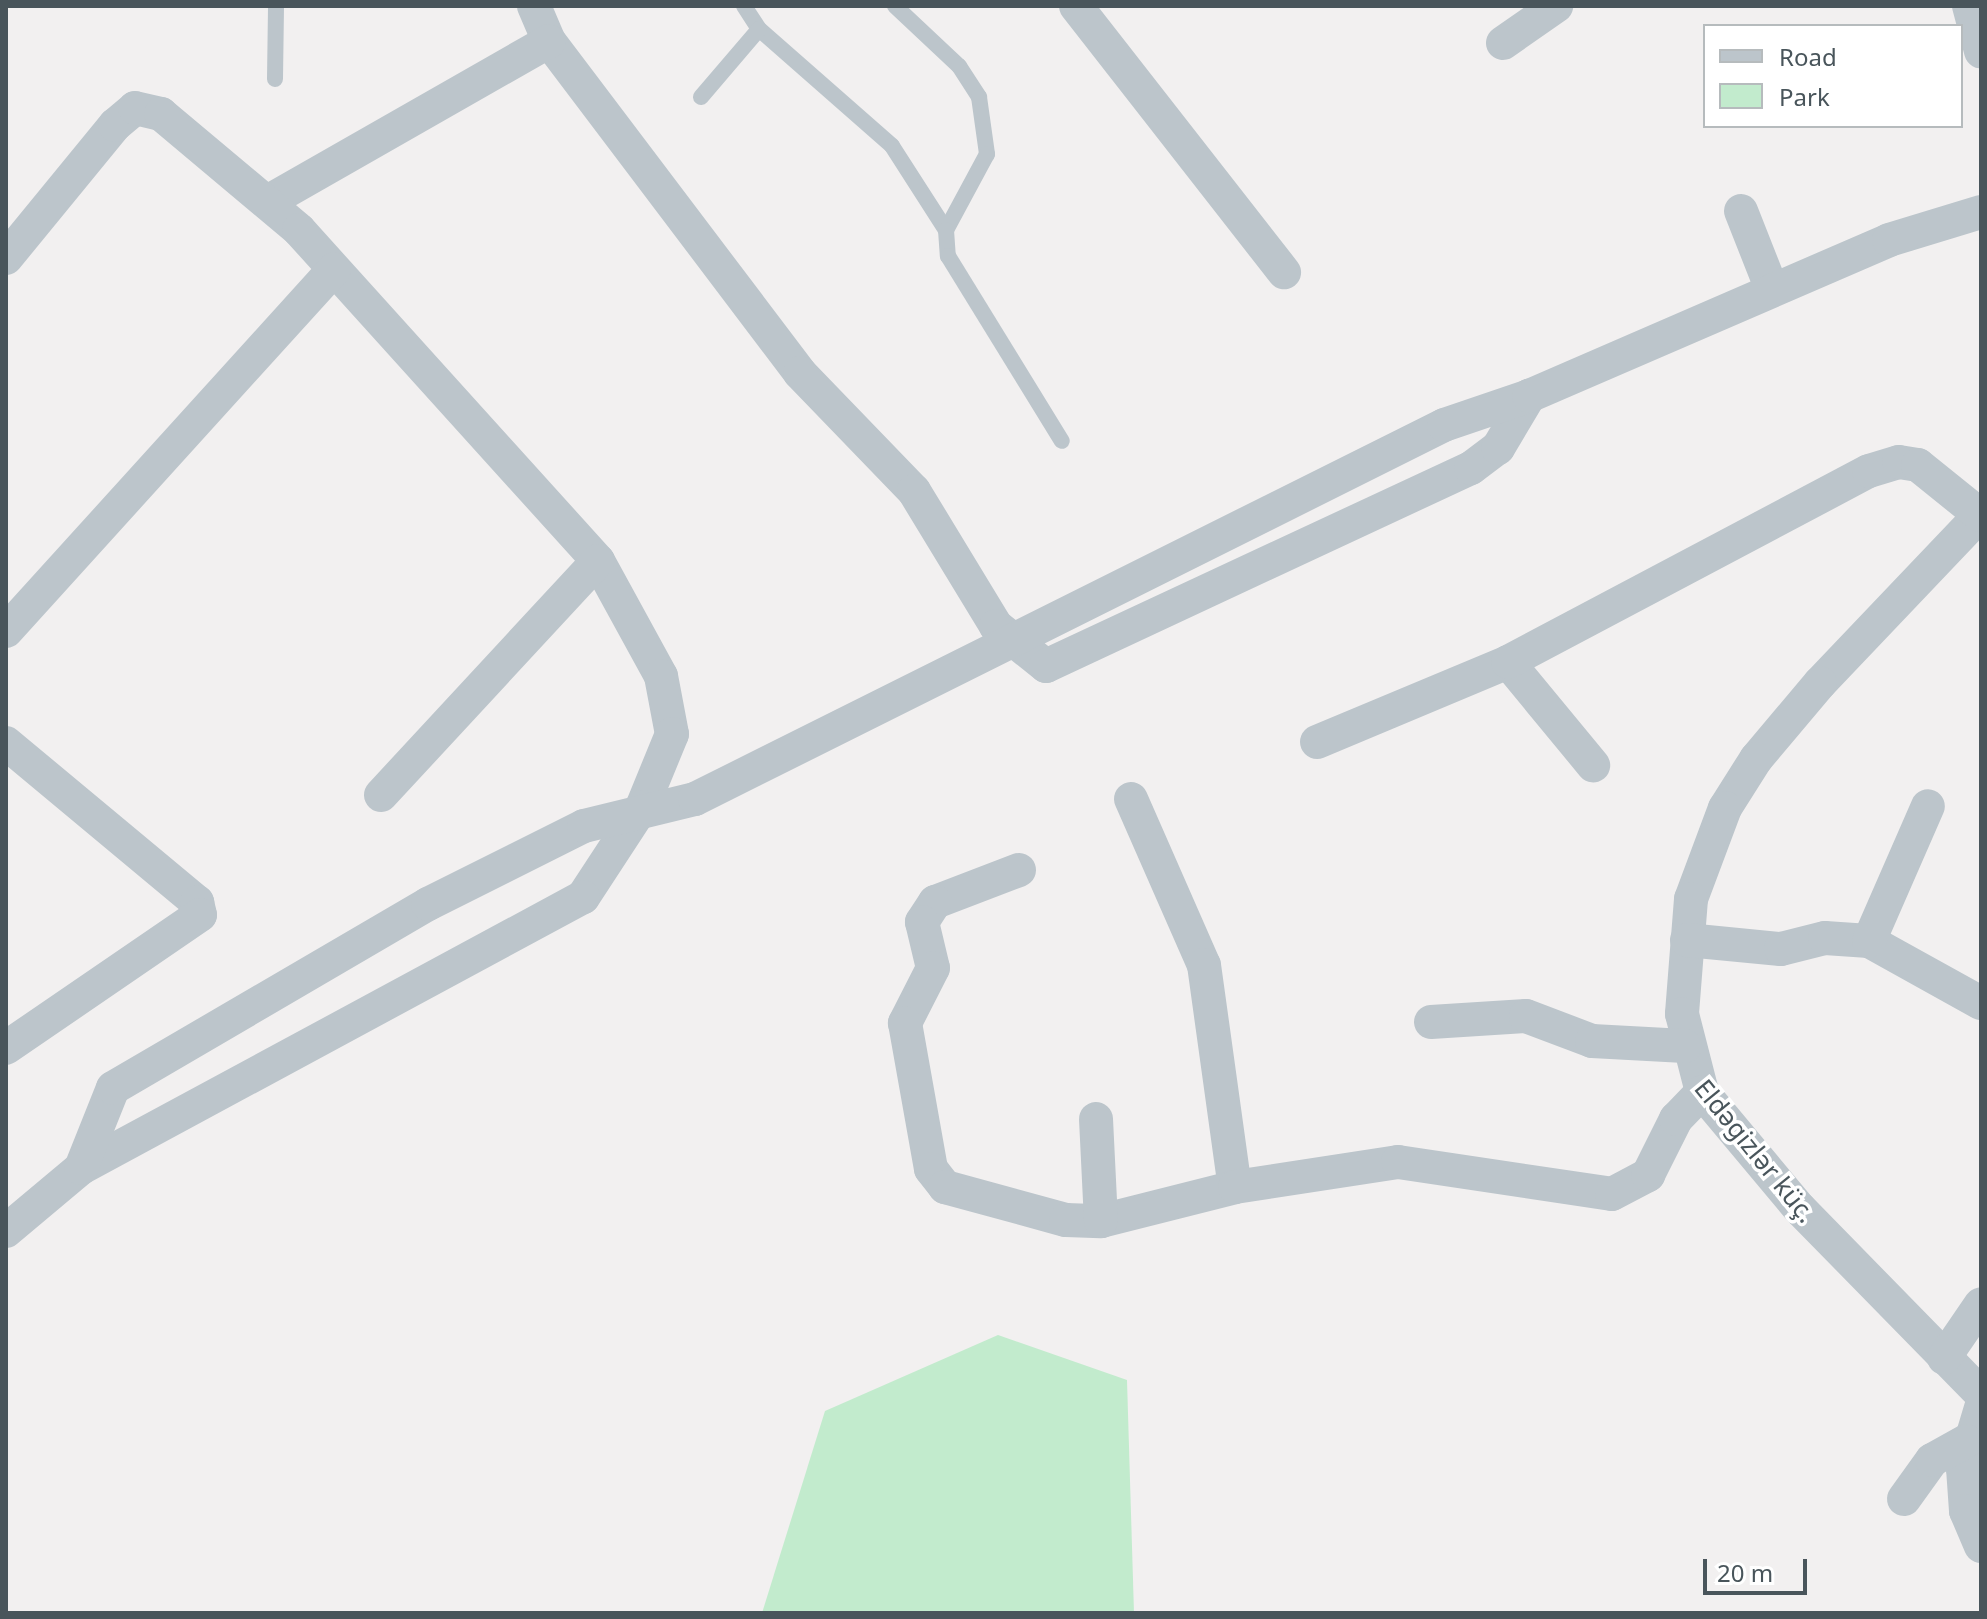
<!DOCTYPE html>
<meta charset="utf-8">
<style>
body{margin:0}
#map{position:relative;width:1987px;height:1619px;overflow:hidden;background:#f2f0f0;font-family:"Noto Sans",sans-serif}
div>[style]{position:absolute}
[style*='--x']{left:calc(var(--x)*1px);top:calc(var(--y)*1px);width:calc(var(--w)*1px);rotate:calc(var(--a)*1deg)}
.green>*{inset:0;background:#c2ebcd}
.service>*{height:16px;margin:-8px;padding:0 8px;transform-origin:8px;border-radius:8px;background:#bcc5cb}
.minor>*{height:34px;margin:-17px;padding:0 17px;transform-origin:17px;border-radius:17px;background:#bcc5cb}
span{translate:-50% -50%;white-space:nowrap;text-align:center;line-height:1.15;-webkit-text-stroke:7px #fff;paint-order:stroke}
.street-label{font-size:26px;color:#49555b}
.frame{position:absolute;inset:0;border:8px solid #49555b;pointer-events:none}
.legend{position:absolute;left:1703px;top:24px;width:260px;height:104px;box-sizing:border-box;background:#fff;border:2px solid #b6bbbd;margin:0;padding:10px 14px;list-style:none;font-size:24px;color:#49555b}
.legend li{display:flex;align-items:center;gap:16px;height:40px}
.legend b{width:40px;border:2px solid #b6bbbd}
.scale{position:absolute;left:1703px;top:1559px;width:104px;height:36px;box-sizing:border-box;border:4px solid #49555b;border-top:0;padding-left:10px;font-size:24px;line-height:28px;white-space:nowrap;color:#49555b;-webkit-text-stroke:6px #fff;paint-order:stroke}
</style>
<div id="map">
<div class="green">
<i style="clip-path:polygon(998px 1335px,1127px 1380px,1134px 1613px,762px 1613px,825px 1411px)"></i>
</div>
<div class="service">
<i style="--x:744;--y:6;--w:27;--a:57"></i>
<i style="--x:759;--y:29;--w:177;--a:41.3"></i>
<i style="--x:892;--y:146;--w:100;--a:57.3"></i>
<i style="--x:895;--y:6;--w:88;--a:43.2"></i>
<i style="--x:959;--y:66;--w:37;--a:57"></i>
<i style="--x:979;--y:97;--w:58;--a:82"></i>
<i style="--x:987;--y:154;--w:86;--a:118.3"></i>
<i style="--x:946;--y:230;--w:26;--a:86"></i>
<i style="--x:948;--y:256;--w:217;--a:58.4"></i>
<i style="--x:275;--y:79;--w:73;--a:-89.2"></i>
<i style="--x:701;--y:97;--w:89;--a:-49.5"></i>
</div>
<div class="minor">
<i style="--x:534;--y:6;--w:38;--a:67"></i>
<i style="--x:549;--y:41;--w:416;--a:52.9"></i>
<i style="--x:800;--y:373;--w:164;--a:46"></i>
<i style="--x:914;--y:491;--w:158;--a:58.7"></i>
<i style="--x:996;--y:626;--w:64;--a:38.7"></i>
<i style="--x:1046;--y:666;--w:469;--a:-25"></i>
<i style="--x:1471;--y:468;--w:34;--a:-37"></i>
<i style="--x:1498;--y:448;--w:61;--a:-59.2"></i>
<i style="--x:1076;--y:6;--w:338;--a:52"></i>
<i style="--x:1969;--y:6;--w:47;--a:75.1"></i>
<i style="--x:1503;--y:43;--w:65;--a:-34.9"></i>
<i style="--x:269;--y:201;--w:322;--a:-29.7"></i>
<i style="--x:1741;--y:211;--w:82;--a:68.5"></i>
<i style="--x:6;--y:258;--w:172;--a:-50.7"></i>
<i style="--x:115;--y:125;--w:26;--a:-40"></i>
<i style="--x:135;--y:108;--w:27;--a:13"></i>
<i style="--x:161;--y:114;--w:180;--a:40"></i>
<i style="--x:299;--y:230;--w:446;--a:47.9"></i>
<i style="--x:598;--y:561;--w:131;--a:61.3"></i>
<i style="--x:661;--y:676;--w:59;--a:79.3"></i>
<i style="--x:672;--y:734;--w:79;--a:112.3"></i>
<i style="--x:642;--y:807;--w:108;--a:123.2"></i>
<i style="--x:583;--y:897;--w:570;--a:151.64"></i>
<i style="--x:1981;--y:514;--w:233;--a:133.6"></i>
<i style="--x:1820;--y:683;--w:99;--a:130.1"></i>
<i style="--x:1756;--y:759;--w:58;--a:122.3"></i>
<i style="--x:1725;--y:808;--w:97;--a:110.5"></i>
<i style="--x:1691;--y:899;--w:115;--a:94.5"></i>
<i style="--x:1682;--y:1014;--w:81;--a:75.6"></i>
<i style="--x:1702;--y:1092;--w:153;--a:50.1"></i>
<i style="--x:1800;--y:1209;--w:259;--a:45.6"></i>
<i style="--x:6;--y:631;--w:488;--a:-47.8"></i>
<i style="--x:1508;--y:662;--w:134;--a:50.5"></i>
<i style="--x:1317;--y:742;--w:207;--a:-22.7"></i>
<i style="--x:1508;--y:662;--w:408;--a:-27.9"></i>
<i style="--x:1869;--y:471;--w:31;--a:-17"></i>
<i style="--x:1899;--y:462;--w:19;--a:9"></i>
<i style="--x:1918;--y:465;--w:80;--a:38.9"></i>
<i style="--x:6;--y:743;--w:249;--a:39.8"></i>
<i style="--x:197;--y:902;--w:13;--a:77"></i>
<i style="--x:200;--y:915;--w:235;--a:145.6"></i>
<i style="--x:381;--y:795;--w:319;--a:-47.2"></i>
<i style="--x:1131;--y:799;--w:181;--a:66.3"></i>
<i style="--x:1204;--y:965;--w:224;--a:82.1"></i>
<i style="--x:1019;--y:870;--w:90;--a:159.1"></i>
<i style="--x:935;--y:902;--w:24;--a:123"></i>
<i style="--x:922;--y:922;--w:47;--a:76.6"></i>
<i style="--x:933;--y:968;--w:62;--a:117"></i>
<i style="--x:905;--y:1023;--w:148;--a:79.9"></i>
<i style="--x:931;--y:1169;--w:23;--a:52"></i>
<i style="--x:945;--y:1187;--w:125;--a:15.3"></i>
<i style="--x:1066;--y:1220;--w:35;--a:2"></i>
<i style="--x:1101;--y:1221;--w:138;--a:-14.2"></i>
<i style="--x:1235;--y:1187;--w:165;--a:-8.7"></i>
<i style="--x:1398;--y:1162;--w:216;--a:8.5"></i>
<i style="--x:1612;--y:1194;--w:41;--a:-27.8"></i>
<i style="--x:1648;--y:1175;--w:63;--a:-63.4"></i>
<i style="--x:1676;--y:1119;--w:37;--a:-46"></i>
<i style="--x:1687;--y:940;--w:94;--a:5.5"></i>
<i style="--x:1781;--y:949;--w:45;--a:-14"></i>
<i style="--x:1825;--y:938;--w:44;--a:3.9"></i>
<i style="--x:1869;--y:941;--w:128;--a:29"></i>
<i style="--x:1869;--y:941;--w:147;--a:-66.4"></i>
<i style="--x:1431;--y:1022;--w:95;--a:-3.6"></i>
<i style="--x:1526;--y:1016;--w:71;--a:20.7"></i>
<i style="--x:1592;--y:1041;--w:93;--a:3.1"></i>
<i style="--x:1096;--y:1119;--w:102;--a:87.2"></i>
<i style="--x:6;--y:1231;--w:98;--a:-40"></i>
<i style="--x:81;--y:1168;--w:86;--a:-68.2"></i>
<i style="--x:113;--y:1088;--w:365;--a:-30.3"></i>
<i style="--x:428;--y:904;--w:174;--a:-26.6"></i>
<i style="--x:584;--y:826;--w:114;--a:-13.7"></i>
<i style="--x:695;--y:799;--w:837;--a:-26.53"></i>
<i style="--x:1444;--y:425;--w:90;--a:-18.8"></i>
<i style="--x:1529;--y:396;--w:392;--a:-23.4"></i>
<i style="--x:1889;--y:240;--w:96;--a:-16.9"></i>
<i style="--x:1944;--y:1358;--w:65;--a:-55.6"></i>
<i style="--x:1981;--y:1408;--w:63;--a:106.7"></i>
<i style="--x:1963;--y:1468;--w:43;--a:86"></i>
<i style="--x:1966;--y:1511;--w:38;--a:67"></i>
<i style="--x:1904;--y:1499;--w:48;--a:-54.3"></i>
<i style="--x:1932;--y:1460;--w:39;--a:-29"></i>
</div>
<div class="street-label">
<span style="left:1755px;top:1151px;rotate:51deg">Eldəgizlər küç.</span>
</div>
<div class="frame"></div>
<ul class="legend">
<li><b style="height:10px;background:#bcc5cb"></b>Road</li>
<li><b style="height:22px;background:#c2ebcd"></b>Park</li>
</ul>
<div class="scale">20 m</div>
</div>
